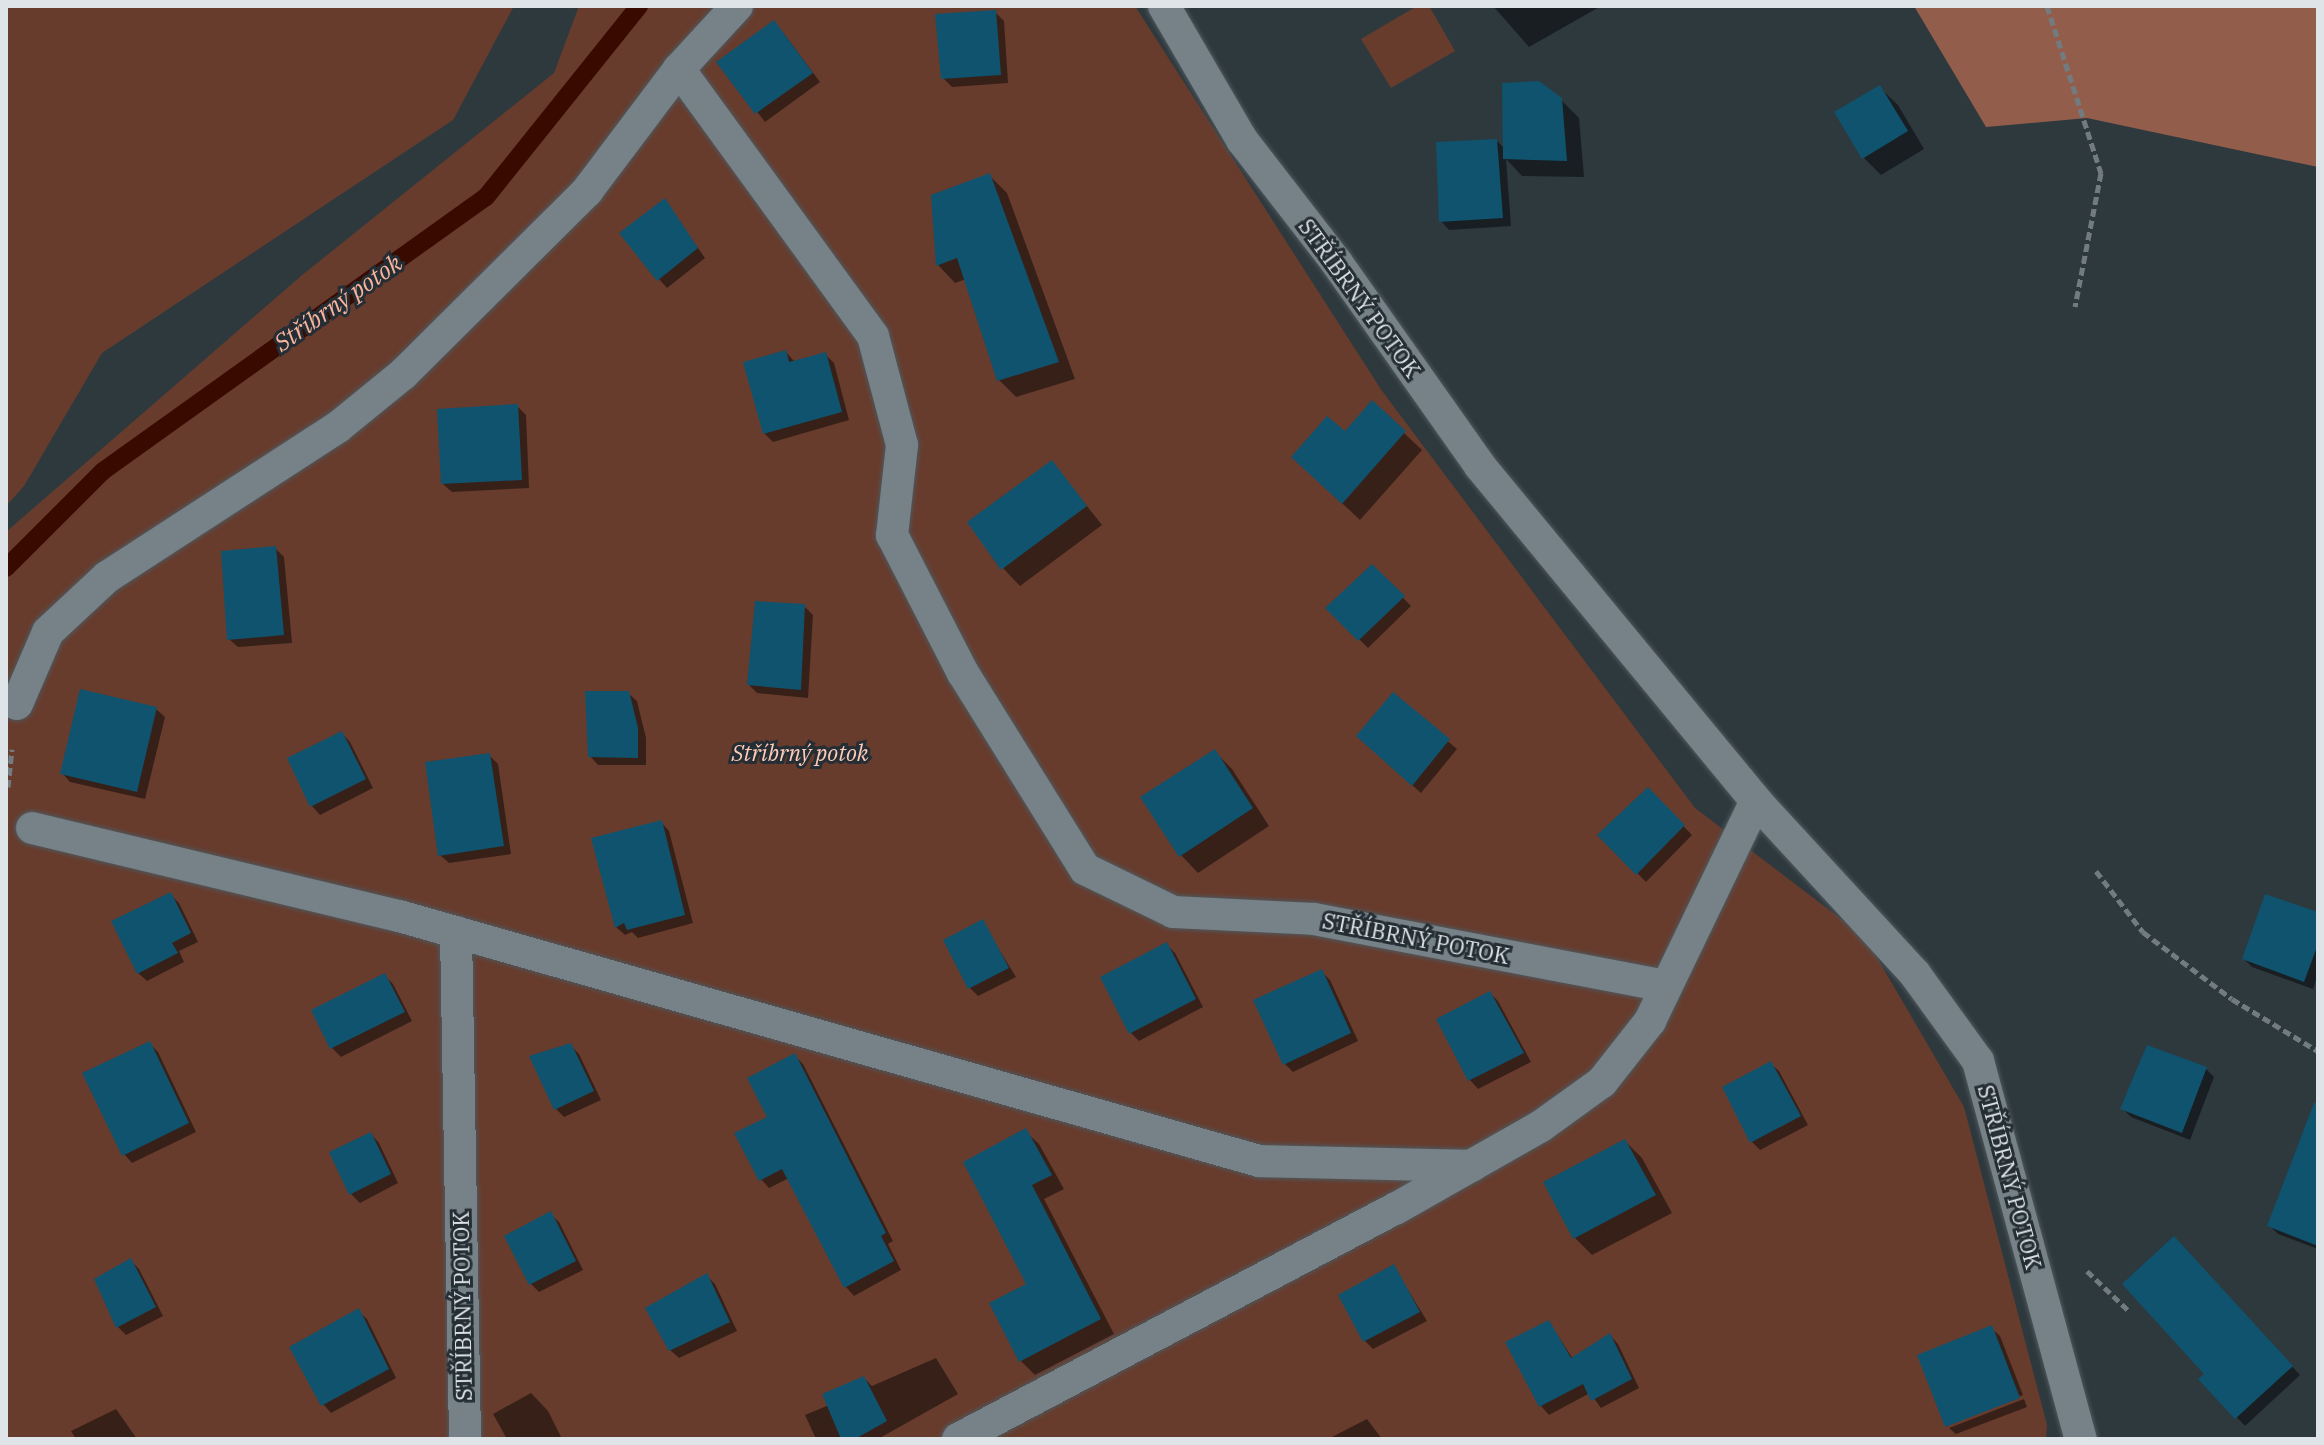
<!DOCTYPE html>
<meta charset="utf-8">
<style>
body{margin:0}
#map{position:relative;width:2324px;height:1445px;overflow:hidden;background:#2e393e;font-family:"IBM Plex Serif",serif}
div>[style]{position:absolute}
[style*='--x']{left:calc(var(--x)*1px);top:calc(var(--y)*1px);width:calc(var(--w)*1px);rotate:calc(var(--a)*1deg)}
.green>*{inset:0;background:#683c2d}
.forest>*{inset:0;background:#935d4b}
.shadow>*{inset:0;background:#0007}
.stream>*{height:18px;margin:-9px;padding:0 9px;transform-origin:9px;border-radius:9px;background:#380a00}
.building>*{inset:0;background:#0f536e}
.path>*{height:5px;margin-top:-2.5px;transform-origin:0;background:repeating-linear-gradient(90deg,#727b80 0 8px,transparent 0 12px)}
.roads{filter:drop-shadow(0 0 2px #4e575c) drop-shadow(0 0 2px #4e575c)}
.lane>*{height:32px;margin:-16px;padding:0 16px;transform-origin:16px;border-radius:16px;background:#768288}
span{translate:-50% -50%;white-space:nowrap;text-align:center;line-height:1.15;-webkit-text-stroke:6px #242e34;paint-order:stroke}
.street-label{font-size:22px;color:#dee4e8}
.park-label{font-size:22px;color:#ffcbb9;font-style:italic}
.water-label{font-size:24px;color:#f8b49d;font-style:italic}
.frame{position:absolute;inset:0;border:8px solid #dee4e8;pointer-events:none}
</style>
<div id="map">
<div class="green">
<i style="clip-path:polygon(6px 6px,514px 6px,453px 120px,102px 353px,24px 486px,6px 506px)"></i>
<i style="clip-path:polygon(579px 6px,1135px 6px,1382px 391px,1695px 808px,1865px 937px,1964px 1107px,2047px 1425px,2046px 1439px,6px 1439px,6px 532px,301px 276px,554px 73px)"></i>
<i style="clip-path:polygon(1417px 6px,1429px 6px,1455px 51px,1391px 88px,1361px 39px)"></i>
</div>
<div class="forest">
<i style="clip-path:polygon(1914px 6px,2318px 6px,2318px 167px,2087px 118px,1986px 127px)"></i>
</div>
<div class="shadow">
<i style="clip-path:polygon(1493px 6px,1601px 6px,1529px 47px)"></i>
<i style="clip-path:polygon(995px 12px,1004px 21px,1008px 83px,952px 87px,943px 78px)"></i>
<i style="clip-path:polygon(782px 31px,820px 82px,765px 122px,719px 62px)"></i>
<i style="clip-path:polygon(1880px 88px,1898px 105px,1924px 149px,1881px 175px,1864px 158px)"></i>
<i style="clip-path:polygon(1561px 100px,1579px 118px,1584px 177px,1522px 176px,1506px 159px,1511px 226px,1449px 230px,1441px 221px,1497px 141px,1505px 149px)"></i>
<i style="clip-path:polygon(990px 176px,1007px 193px,1075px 379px,1016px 397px,999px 380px,966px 279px,955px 283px,938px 265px,933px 196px)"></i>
<i style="clip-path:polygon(665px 201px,705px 258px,667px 288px,659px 279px)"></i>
<i style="clip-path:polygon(786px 352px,794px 361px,825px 354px,834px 363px,849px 420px,773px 442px,764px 433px)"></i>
<i style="clip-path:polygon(1372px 403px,1422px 450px,1360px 520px,1311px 474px)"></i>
<i style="clip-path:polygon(517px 406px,526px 415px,529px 488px,452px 492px,443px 484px)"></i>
<i style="clip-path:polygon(1052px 462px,1102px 525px,1020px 586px,1003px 568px)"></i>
<i style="clip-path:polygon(275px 548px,284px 557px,292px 643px,238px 647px,229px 639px)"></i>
<i style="clip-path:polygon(1372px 566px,1411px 606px,1368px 648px,1328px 608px)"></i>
<i style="clip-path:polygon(804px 606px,813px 615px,808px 698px,757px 693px,749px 685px)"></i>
<i style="clip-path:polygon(628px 693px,637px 701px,646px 738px,646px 765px,598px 765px,590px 756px)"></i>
<i style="clip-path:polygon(1393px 695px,1457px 749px,1421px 793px,1367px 745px)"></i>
<i style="clip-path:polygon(156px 709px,165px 717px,145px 799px,70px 782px,62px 773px)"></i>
<i style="clip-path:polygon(342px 733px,350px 742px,373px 788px,320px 815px,312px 806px)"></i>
<i style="clip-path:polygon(1215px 752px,1232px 769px,1269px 826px,1198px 873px,1181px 855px)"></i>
<i style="clip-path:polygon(489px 755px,498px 764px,511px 854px,449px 863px,440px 855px)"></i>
<i style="clip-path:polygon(1648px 790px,1692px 835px,1646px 882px,1600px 835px)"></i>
<i style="clip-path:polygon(661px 822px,669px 831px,693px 923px,638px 938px,632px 932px,625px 935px,616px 927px)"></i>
<i style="clip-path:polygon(170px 894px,179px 903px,198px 942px,179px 951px,184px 962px,147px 981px,138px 973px)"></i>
<i style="clip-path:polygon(2318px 915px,2318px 974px,2313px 989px,2252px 967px,2244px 959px)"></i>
<i style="clip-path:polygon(982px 922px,1016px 977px,978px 996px,970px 988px)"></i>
<i style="clip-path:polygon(1167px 945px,1175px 953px,1203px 1007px,1139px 1041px,1131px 1033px)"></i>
<i style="clip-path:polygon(1321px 971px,1330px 980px,1358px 1041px,1293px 1072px,1285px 1064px)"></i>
<i style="clip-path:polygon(385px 976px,393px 984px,412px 1021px,341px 1057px,332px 1048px,314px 1010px)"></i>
<i style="clip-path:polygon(1490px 993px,1498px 1001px,1531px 1062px,1478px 1089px,1470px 1080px)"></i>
<i style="clip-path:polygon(149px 1043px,158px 1052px,196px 1132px,132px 1163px,124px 1154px)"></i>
<i style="clip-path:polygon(570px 1045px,579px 1054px,601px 1100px,564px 1117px,556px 1109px)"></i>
<i style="clip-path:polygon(795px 1056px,803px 1064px,893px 1241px,888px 1244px,901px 1270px,854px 1296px,846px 1287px,789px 1178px,769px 1188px,761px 1179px,770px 1118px)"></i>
<i style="clip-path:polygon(1770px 1063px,1779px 1071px,1808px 1125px,1760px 1150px,1752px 1142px)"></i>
<i style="clip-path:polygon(2206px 1069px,2214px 1077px,2190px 1140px,2131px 1117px,2122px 1108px)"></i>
<i style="clip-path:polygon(1025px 1131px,1039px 1144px,1064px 1189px,1044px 1199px,1114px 1334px,1035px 1375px,1021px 1361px,1029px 1285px)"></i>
<i style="clip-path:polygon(371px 1134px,379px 1143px,398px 1183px,360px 1203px,351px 1194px,332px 1153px)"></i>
<i style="clip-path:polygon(1625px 1141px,1642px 1158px,1672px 1213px,1592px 1255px,1575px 1238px)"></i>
<i style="clip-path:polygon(2318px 1174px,2318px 1249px,2278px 1234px,2269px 1225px)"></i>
<i style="clip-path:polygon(550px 1214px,559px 1222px,583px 1270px,539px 1292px,531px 1284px)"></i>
<i style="clip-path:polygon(2182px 1248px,2300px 1375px,2245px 1426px,2201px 1379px,2207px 1374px)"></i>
<i style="clip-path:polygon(131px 1261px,139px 1269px,163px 1316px,126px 1335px,118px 1327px)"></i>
<i style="clip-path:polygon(1394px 1267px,1427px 1321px,1373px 1349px,1365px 1341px)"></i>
<i style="clip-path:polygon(707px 1276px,715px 1284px,737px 1331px,679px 1358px,670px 1350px)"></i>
<i style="clip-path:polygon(358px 1311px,367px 1319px,396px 1378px,331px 1413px,323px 1404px)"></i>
<i style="clip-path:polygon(1549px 1322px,1573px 1359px,1610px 1335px,1618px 1344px,1639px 1388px,1601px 1408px,1590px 1393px,1549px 1415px,1541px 1406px,1508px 1343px)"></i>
<i style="clip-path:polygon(1991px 1328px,2000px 1336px,2023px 1395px,1948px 1423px,1948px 1427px,1947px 1426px)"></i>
<i style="clip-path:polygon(936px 1358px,958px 1394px,878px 1439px,816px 1439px,805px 1415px,829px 1405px,864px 1378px,872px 1386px)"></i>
<i style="clip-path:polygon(531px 1393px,548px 1411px,562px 1439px,507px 1439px,493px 1414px)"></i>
<i style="clip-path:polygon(2024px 1399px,2027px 1407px,1956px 1434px,1949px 1428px)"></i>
<i style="clip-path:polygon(116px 1409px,137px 1439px,76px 1439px,71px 1431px)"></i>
<i style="clip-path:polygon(1367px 1419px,1382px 1439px,1328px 1439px)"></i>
</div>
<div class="stream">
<i style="--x:6;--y:568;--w:137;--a:-45"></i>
<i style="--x:103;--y:471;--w:471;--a:-35.6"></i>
<i style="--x:486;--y:197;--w:245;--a:-51.3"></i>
</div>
<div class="building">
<i style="clip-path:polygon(996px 10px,1001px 75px,941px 79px,935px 14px)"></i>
<i style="clip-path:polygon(774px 20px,813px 73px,755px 114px,716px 62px)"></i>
<i style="clip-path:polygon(1539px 81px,1562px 98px,1567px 161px,1503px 159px,1502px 83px)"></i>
<i style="clip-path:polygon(1880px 85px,1908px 131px,1862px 159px,1834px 112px)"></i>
<i style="clip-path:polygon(1497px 139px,1503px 218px,1439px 222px,1436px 142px)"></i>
<i style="clip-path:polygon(990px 173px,1059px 362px,997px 381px,957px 258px,936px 266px,931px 195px)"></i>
<i style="clip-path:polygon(665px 198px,698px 248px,657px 281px,619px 233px)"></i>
<i style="clip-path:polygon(786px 350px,789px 362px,826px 352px,842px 412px,763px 434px,743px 362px)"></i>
<i style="clip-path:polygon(1372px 400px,1406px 431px,1342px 504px,1291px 457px,1327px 416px,1345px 431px)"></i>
<i style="clip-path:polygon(518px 404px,522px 480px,441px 484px,437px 409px)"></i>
<i style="clip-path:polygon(1052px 460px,1087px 506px,1001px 570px,967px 522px)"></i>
<i style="clip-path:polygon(276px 546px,284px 635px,227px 640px,221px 551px)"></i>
<i style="clip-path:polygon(1372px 564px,1405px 596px,1358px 641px,1325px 608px)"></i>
<i style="clip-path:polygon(755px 601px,805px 604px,801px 690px,747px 685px)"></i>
<i style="clip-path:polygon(80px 689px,157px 707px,137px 792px,60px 774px)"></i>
<i style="clip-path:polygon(585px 691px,629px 691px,638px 728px,638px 758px,588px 757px)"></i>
<i style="clip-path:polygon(1393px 692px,1450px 739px,1412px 786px,1356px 736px)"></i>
<i style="clip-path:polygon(342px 731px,366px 779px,310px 807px,287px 758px)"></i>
<i style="clip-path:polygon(1215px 749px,1253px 808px,1179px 857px,1140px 797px)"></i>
<i style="clip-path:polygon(490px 753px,504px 846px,438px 856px,425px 762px)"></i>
<i style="clip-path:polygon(1648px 787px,1685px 825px,1636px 875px,1597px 835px)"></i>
<i style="clip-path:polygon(662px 820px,685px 915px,627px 930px,624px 923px,615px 928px,591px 838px)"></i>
<i style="clip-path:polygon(171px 892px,191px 933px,172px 943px,178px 953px,137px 974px,111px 921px)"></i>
<i style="clip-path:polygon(2265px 894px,2318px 912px,2318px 944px,2304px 982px,2242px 959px)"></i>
<i style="clip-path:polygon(983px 919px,1009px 968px,968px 989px,943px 940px)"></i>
<i style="clip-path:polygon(1167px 942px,1196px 999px,1129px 1034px,1100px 977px)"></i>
<i style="clip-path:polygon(1322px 969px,1351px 1033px,1283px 1065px,1253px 1000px)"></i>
<i style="clip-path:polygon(385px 973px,405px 1012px,330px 1049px,311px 1010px)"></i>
<i style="clip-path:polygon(1490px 991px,1524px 1053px,1468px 1081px,1436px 1019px)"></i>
<i style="clip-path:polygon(150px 1041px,189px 1123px,122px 1156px,82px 1073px)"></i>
<i style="clip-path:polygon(571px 1043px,594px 1091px,554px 1110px,529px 1056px)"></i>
<i style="clip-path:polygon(2147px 1045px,2207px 1067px,2182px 1133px,2120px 1109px)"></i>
<i style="clip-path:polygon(795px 1053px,886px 1233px,881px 1236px,894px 1261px,844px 1288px,782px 1169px,759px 1181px,734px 1133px,767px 1117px,747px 1078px)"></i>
<i style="clip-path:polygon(1771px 1061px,1801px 1116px,1750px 1143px,1722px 1087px)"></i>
<i style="clip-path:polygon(2314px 1103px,2318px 1103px,2318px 1246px,2267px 1226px)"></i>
<i style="clip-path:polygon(1026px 1128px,1052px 1175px,1032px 1185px,1101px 1319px,1019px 1362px,989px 1303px,1026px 1284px,963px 1162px)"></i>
<i style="clip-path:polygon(371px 1132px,391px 1174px,349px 1195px,329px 1152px)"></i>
<i style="clip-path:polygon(1625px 1139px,1656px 1195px,1573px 1239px,1543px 1182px)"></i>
<i style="clip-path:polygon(551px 1211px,576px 1261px,529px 1285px,504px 1236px)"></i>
<i style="clip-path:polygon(2174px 1236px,2293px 1366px,2235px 1419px,2198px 1379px,2204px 1374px,2122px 1284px)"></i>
<i style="clip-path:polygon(131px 1258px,156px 1307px,116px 1328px,94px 1279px)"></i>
<i style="clip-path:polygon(1394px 1264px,1420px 1312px,1363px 1342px,1338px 1295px)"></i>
<i style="clip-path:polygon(707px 1273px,730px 1322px,669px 1351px,645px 1308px)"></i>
<i style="clip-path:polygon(359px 1308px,389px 1369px,321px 1406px,289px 1347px)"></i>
<i style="clip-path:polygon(1549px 1320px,1571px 1358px,1610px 1333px,1632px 1379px,1591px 1401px,1583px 1384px,1539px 1407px,1505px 1342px)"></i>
<i style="clip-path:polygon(1992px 1325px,2020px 1398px,1945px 1427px,1917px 1355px)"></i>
<i style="clip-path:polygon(864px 1376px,887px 1421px,855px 1439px,841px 1439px,822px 1394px)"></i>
</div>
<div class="path">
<i style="--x:2047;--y:6;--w:176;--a:72.1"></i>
<i style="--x:2101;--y:173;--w:136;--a:101"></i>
<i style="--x:8;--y:787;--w:38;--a:-84"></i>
<i style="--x:2096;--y:871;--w:77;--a:52.4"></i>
<i style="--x:2143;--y:932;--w:111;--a:37"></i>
<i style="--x:2232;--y:999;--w:100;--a:31.2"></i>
<i style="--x:2087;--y:1271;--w:58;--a:43.6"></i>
</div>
<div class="roads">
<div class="lane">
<i style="--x:1164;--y:6;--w:155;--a:59.8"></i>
<i style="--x:1242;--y:140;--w:155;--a:52.3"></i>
<i style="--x:1337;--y:263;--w:248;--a:54.8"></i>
<i style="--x:1480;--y:466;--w:434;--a:50.5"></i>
<i style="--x:1756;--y:801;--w:235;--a:47.4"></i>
<i style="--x:1915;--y:974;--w:107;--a:54.1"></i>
<i style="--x:1978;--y:1061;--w:392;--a:74.8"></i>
<i style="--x:679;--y:69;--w:330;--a:54"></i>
<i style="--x:873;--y:336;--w:113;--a:75.1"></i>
<i style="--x:902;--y:445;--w:91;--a:96.3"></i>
<i style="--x:892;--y:535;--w:155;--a:62.8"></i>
<i style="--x:963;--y:673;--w:231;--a:58.1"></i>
<i style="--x:1085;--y:869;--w:98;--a:26"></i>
<i style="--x:1173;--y:912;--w:141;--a:2.8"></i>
<i style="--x:1314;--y:919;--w:358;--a:10.8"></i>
<i style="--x:17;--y:704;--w:78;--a:-66.7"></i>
<i style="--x:48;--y:632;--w:81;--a:-43"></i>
<i style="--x:107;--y:577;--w:275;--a:-33"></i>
<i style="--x:338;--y:427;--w:84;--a:-39.2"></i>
<i style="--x:403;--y:374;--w:260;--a:-44.8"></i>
<i style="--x:587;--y:191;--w:153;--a:-53"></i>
<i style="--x:679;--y:69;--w:86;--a:-47.4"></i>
<i style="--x:32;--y:828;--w:377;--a:13.5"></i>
<i style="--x:399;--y:916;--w:894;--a:15.9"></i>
<i style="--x:1259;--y:1161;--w:213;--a:1.3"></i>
<i style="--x:456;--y:932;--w:507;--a:88.98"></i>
<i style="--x:958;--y:1439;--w:494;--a:-27.8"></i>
<i style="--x:1395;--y:1209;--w:168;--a:-29.6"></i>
<i style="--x:1541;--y:1126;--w:75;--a:-35.8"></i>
<i style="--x:1602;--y:1082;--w:78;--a:-51.8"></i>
<i style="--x:1650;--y:1021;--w:244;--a:-64.3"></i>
</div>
</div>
<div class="street-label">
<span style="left:1360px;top:298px;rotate:54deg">STŘÍBRNÝ POTOK</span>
<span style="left:1416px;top:938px;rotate:11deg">STŘÍBRNÝ POTOK</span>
<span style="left:2010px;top:1177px;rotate:75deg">STŘÍBRNÝ POTOK</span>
<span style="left:462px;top:1306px;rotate:-91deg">STŘÍBRNÝ POTOK</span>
</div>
<div class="park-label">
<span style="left:800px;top:753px">Stříbrný potok</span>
</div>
<div class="water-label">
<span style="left:338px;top:303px;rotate:-35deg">Stříbrný potok</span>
</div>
<div class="frame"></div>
</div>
